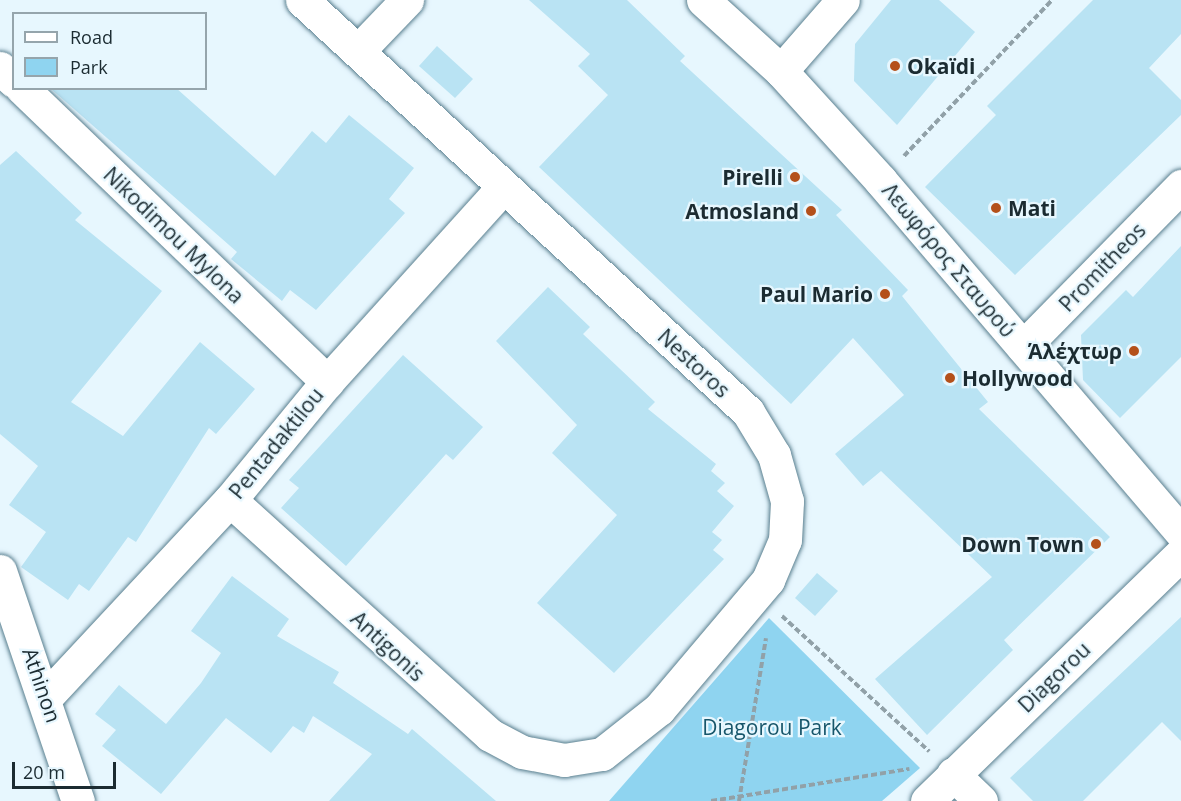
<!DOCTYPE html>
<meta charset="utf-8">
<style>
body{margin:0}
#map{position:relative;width:1181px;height:801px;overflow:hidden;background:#e7f7fe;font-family:"Open Sans",sans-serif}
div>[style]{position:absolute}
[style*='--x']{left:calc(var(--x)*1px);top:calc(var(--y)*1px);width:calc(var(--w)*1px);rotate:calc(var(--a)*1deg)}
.green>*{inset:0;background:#8fd4f0}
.building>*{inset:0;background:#b9e3f3}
.path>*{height:4px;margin-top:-2px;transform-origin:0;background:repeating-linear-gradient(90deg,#91a1a8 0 6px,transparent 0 9px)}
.roads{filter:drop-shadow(0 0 2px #597f8f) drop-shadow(0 0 2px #597f8f)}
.minor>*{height:33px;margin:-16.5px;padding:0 16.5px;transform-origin:16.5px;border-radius:16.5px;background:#fff}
.tertiary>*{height:33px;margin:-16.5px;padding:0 16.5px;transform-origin:16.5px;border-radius:16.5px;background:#fff}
.secondary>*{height:33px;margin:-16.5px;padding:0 16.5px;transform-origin:16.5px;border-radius:16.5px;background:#fff}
.dots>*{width:16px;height:16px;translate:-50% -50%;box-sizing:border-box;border:3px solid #e7f7fe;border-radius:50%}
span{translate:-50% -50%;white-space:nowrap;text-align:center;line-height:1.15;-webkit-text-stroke:4.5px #e7f7fe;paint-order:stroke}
.poi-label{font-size:21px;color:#1b2b31;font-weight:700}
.left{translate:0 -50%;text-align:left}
.right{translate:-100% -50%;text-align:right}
.street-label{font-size:21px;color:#1b2b31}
.park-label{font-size:21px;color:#17566b}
.legend{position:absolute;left:12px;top:12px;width:195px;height:78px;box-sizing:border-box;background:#e7f7fe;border:2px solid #95a5ac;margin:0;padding:8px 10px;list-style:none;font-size:18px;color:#1b2b31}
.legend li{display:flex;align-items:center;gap:12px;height:30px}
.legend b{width:30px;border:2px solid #95a5ac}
.scale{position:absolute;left:12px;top:762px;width:104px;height:27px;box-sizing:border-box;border:3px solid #1b2b31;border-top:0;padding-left:8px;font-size:18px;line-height:21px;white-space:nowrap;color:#1b2b31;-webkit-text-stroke:4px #e7f7fe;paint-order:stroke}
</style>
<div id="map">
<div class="green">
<i style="clip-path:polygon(769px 618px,920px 768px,882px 801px,609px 801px)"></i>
</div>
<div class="building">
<i style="clip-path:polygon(529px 0,627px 0,685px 56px,680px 61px,842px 210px,836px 215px,908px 290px,902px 296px,988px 402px,979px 409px,1110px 537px,1004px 640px,1013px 650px,927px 735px,875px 679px,992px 577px,881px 471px,863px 486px,835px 454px,904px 395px,853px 338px,791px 404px,539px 167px,608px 95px,578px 66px,590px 54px)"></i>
<i style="clip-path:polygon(891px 0,939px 0,975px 32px,897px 125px,854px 81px,855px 44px)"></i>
<i style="clip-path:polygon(1093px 0,1181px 0,1181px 34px,1149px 68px,1181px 100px,1181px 115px,1015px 275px,925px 187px,996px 115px,987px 106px)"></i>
<i style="clip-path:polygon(437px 46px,473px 79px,455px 98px,419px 66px)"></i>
<i style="clip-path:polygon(50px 88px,176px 88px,275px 176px,312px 131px,326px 143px,349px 115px,414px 168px,389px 199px,405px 213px,316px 310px,290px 290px,282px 301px,231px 259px,237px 252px)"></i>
<i style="clip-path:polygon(16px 151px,82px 213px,75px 220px,162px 291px,71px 402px,123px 436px,200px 342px,255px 389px,216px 434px,209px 428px,136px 542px,128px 537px,89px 591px,79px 584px,68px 600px,21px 567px,46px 532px,9px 505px,38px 466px,0 434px,0 165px)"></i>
<i style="clip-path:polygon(1181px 246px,1181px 357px,1120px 418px,1083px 380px,1081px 335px,1126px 290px,1133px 297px)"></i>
<i style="clip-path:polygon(548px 287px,590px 327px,583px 334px,655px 402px,648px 409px,716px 464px,711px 471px,725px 483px,717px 491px,734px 506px,712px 532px,722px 540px,713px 550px,724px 559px,614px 673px,537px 603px,617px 515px,552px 453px,577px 425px,496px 341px)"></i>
<i style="clip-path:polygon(403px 355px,483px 427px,453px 460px,446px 454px,346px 566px,281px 508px,299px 488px,289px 480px)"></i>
<i style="clip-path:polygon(817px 573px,838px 591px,815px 616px,795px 598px)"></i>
<i style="clip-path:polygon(232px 576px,289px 619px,277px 636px,339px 672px,333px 683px,408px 734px,412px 729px,496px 801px,329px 801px,372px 754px,313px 716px,304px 733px,293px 726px,271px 753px,226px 718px,161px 794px,102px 746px,116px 730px,95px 714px,119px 685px,166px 724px,201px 683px,221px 653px,191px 631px)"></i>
<i style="clip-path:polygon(1181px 617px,1181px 741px,1162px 722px,1083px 801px,1033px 801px,1010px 778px)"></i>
</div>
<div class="path">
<i style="--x:904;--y:156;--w:215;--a:-46.5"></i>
<i style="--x:782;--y:616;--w:200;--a:42.6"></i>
<i style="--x:711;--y:801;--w:201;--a:-9.2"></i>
<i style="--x:739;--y:801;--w:165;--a:-80.6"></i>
</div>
<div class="roads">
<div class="minor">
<i style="--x:360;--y:49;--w:68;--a:-46.2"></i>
<i style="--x:0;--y:68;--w:19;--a:43"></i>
<i style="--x:22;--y:88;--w:424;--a:43.9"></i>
<i style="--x:1023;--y:347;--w:226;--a:-45.5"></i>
<i style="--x:230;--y:500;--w:350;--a:42.1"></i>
<i style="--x:490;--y:735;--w:36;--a:28"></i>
<i style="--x:522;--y:752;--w:43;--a:10.8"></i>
<i style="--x:564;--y:760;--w:38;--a:-9"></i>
<i style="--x:602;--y:754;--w:73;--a:-38.3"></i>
<i style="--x:659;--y:709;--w:169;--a:-49.8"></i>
<i style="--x:768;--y:580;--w:43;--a:-67"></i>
<i style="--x:785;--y:540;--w:39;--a:-87"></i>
<i style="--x:787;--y:501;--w:48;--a:-105.8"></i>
<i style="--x:774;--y:455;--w:50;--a:-121.2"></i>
<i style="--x:748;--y:412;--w:607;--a:-137.27"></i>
<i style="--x:47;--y:696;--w:268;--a:-47"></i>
<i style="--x:230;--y:500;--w:153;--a:-50.6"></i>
<i style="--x:327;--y:382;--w:263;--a:-47.9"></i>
<i style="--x:953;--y:774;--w:39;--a:44"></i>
<i style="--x:927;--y:801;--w:354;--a:-44.2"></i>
</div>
<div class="tertiary">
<i style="--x:781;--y:71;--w:94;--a:-48.9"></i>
<i style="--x:0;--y:571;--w:243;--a:71.3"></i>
</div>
<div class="secondary">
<i style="--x:703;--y:0;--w:105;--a:42.3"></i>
<i style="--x:781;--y:71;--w:149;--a:47.7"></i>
<i style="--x:881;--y:181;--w:462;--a:49.5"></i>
</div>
</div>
<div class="dots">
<i style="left:895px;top:66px;background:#b4501a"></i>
<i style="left:795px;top:177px;background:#b4501a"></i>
<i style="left:996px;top:208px;background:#b4501a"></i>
<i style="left:811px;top:211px;background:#b4501a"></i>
<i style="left:885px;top:294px;background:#b4501a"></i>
<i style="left:1134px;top:351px;background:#b4501a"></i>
<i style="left:950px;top:378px;background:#b4501a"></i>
<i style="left:1096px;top:544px;background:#b4501a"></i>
</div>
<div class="poi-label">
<span class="left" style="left:907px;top:66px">Okaïdi</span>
<span class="right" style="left:783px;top:177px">Pirelli</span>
<span class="left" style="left:1008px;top:208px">Mati</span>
<span class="right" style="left:799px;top:211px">Atmosland</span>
<span class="right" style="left:873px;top:294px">Paul Mario</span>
<span class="right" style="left:1122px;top:351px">Άλέχτωρ</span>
<span class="left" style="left:962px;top:378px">Hollywood</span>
<span class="right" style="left:1084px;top:544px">Down Town</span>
</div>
<div class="street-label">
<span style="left:174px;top:235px;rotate:44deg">Nikodimou Mylona</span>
<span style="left:949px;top:260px;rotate:50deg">Λεωφόρος Σταυρού</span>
<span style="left:1102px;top:267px;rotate:-46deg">Promitheos</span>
<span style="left:694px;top:363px;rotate:43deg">Nestoros</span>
<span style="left:276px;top:443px;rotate:-51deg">Pentadaktilou</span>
<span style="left:388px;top:646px;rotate:43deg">Antigonis</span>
<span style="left:1054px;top:677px;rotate:-44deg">Diagorou</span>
<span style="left:42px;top:685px;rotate:71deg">Athinon</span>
</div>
<div class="park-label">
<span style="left:772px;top:727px">Diagorou Park</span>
</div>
<ul class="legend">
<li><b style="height:8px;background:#fff"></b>Road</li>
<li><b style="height:16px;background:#8fd4f0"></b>Park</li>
</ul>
<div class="scale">20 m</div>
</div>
